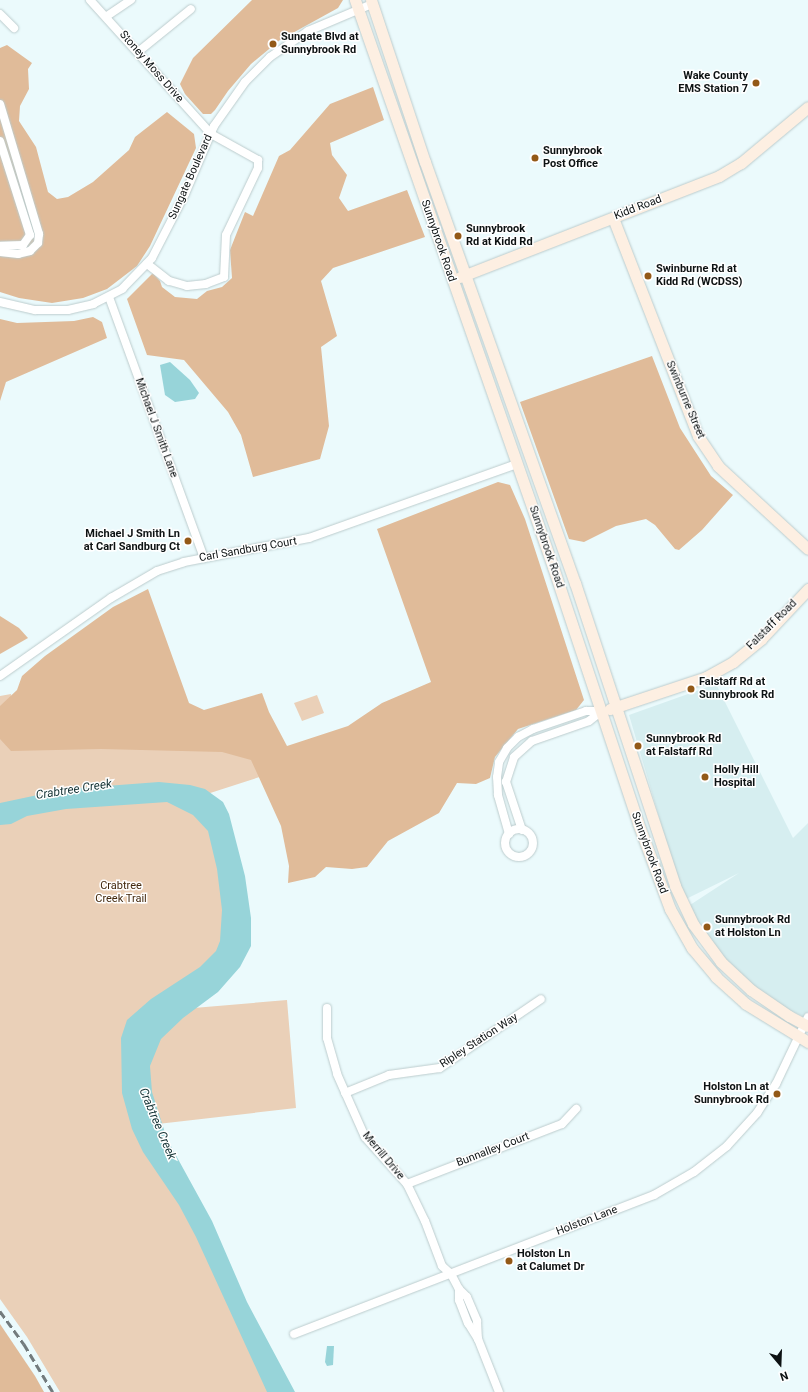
<!DOCTYPE html>
<style>
body{margin:0}
#map{position:relative;width:808px;height:1392px;overflow:hidden;background:#ebfafc;font-family:Roboto,sans-serif}
div>[style]{position:absolute}
[style*='--x']{left:calc(var(--x)*1px);top:calc(var(--y)*1px);width:calc(var(--w)*1px);rotate:calc(var(--a)*1deg)}
.built>*{inset:0;background:#d6eef0}
.green>*{inset:0;background:#ead0b8}
.forest>*{inset:0;background:#e0bb99}
.water>*{inset:0;background:#97d4d9}
.roads{filter:drop-shadow(0 0 1px #bccccd) drop-shadow(0 0 1px #bccccd)}
.street>*{height:8px;margin:-4px;padding:0 4px;transform-origin:4px;border-radius:4px;background:#fff}
.street>.ring{margin:-4px;padding:0;box-sizing:content-box;background:none;border:8px solid #fff;border-radius:50%}
.secondary>*{height:11px;margin:-5.5px;padding:0 5.5px;transform-origin:5.5px;border-radius:5.5px;background:#fdefe2}
.rail>*{height:2.5px;margin-top:-1.25px;transform-origin:0;background:repeating-linear-gradient(90deg,#727b7d 0 8px,transparent 0 12px)}
.dots>*{width:11px;height:11px;translate:-50% -50%;box-sizing:border-box;border:2px solid #fff;border-radius:50%}
span{translate:-50% -50%;white-space:nowrap;text-align:center;line-height:1.15;-webkit-text-stroke:3px #fff;paint-order:stroke}
.poi-label{font-size:11px;color:#0d1213;font-weight:700}
.left{translate:0 -50%;text-align:left}
.right{translate:-100% -50%;text-align:right}
.street-label{font-size:11px;color:#0d1213}
.park-label{font-size:11px;color:#43290e}
.water-label{font-size:12px;color:#133234;font-style:italic}
.north{position:absolute;left:760px;top:1344px;width:40px;height:40px;-webkit-text-stroke:3px #fff;paint-order:stroke;rotate:161deg;font-size:11px;font-weight:700;line-height:16px;text-align:center;color:#0d1213}
.north::after{content:'';display:block;margin:auto;width:14px;height:18px;background:#0d1213;clip-path:polygon(50% 0,100% 100%,50% 72%,0 100%)}
</style>
<div id="map">
<div class="built">
<i style="clip-path:polygon(716px 684px,793px 838px,808px 823px,808px 1019px,777px 1004px,750px 984px,723px 958px,700px 925px,690px 905px,739px 873px,686px 899px,678px 881px,629px 715px)"></i>
</div>
<div class="green">
<i style="clip-path:polygon(11px 694px,16px 738px,246px 742px,269px 774px,204px 795px,247px 928px,170px 1010px,287px 1000px,296px 1108px,149px 1125px,276px 1392px,60px 1392px,27px 1337px,0 1299px,0 696px)"></i>
<i style="clip-path:polygon(317px 695px,324px 713px,302px 721px,294px 703px)"></i>
</div>
<div class="forest">
<i style="clip-path:polygon(252px 0,343px 0,338px 8px,280px 40px,251px 64px,228px 91px,215px 110px,211px 114px,203px 114px,185px 94px,180px 84px,193px 58px)"></i>
<i style="clip-path:polygon(7px 45px,32px 63px,28px 69px,29px 89px,20px 106px,19px 121px,36px 147px,48px 192px,57px 199px,68px 197px,93px 182px,129px 150px,135px 137px,167px 112px,194px 134px,196px 148px,150px 246px,137px 266px,107px 289px,83px 298px,52px 303px,19px 298px,0 292px,0 48px)"></i>
<i style="clip-path:polygon(373px 87px,384px 120px,330px 143px,332px 155px,347px 175px,339px 198px,348px 211px,407px 190px,425px 237px,333px 268px,321px 281px,337px 336px,321px 347px,329px 426px,320px 459px,253px 477px,241px 435px,228px 412px,184px 360px,147px 355px,127px 299px,153px 273px,160px 281px,162px 287px,175px 297px,197px 299px,207px 291px,222px 287px,232px 278px,230px 250px,245px 212px,253px 216px,279px 156px,290px 150px,330px 104px)"></i>
<i style="clip-path:polygon(93px 317px,102px 322px,107px 338px,6px 382px,0 401px,0 319px,17px 323px,74px 321px)"></i>
<i style="clip-path:polygon(652px 356px,680px 428px,711px 476px,733px 495px,702px 530px,679px 550px,675px 549px,655px 525px,646px 519px,616px 526px,584px 542px,569px 539px,520px 402px)"></i>
<i style="clip-path:polygon(498px 482px,510px 485px,525px 519px,584px 700px,576px 710px,518px 729px,495px 757px,490px 778px,476px 784px,457px 783px,439px 813px,388px 841px,367px 867px,352px 869px,326px 867px,315px 877px,288px 883px,289px 866px,281px 826px,251px 760px,222px 752px,101px 749px,11px 751px,0 739px,0 706px,17px 690px,22px 676px,45px 656px,113px 607px,148px 589px,189px 703px,204px 710px,262px 693px,269px 712px,287px 746px,348px 726px,382px 703px,431px 682px,377px 529px)"></i>
<i style="clip-path:polygon(0 616px,19px 628px,28px 638px,0 654px)"></i>
<i style="clip-path:polygon(0 1324px,35px 1376px,44px 1392px,0 1392px)"></i>
</div>
<div class="water">
<i style="clip-path:polygon(170px 362px,190px 380px,199px 393px,195px 399px,175px 402px,165px 395px,160px 365px)"></i>
<i style="clip-path:polygon(159px 782px,190px 785px,205px 789px,223px 802px,229px 814px,245px 876px,251px 918px,251px 946px,240px 967px,218px 992px,183px 1018px,161px 1039px,150px 1066px,152px 1092px,167px 1139px,212px 1221px,247px 1302px,295px 1392px,267px 1392px,196px 1237px,179px 1205px,143px 1152px,132px 1129px,122px 1093px,121px 1038px,127px 1020px,151px 999px,200px 967px,216px 951px,220px 941px,222px 910px,217px 869px,208px 831px,193px 815px,167px 802px,66px 809px,27px 816px,11px 824px,0 825px,0 803px,66px 789px)"></i>
<i style="clip-path:polygon(327px 1346px,334px 1346px,333px 1365px,327px 1366px,325px 1362px)"></i>
</div>
<div class="roads">
<div class="street">
<i style="--x:90;--y:0;--w:181;--a:47.9"></i>
<i style="--x:211;--y:134;--w:54;--a:29"></i>
<i style="--x:258;--y:160;--w:8;--a:90"></i>
<i style="--x:258;--y:168;--w:74;--a:115.5"></i>
<i style="--x:226;--y:235;--w:42;--a:92.7"></i>
<i style="--x:224;--y:277;--w:19;--a:159"></i>
<i style="--x:206;--y:284;--w:19;--a:174"></i>
<i style="--x:187;--y:286;--w:19;--a:-164"></i>
<i style="--x:169;--y:281;--w:28;--a:-142"></i>
<i style="--x:0;--y:14;--w:20;--a:45"></i>
<i style="--x:107;--y:16;--w:29;--a:-34"></i>
<i style="--x:138;--y:52;--w:68;--a:-39.1"></i>
<i style="--x:0;--y:104;--w:136;--a:73.3"></i>
<i style="--x:39;--y:234;--w:9;--a:96"></i>
<i style="--x:38;--y:243;--w:11;--a:135"></i>
<i style="--x:30;--y:251;--w:12;--a:166"></i>
<i style="--x:18;--y:254;--w:18;--a:-174"></i>
<i style="--x:0;--y:141;--w:99;--a:72.3"></i>
<i style="--x:30;--y:235;--w:12;--a:125"></i>
<i style="--x:23;--y:245;--w:23;--a:178"></i>
<i style="--x:109;--y:297;--w:278;--a:70"></i>
<i style="--x:0;--y:302;--w:36;--a:13"></i>
<i style="--x:35;--y:310;--w:33;--a:0"></i>
<i style="--x:68;--y:310;--w:26;--a:-13"></i>
<i style="--x:93;--y:304;--w:33;--a:-27"></i>
<i style="--x:122;--y:289;--w:43;--a:-45.9"></i>
<i style="--x:152;--y:258;--w:72;--a:-62.7"></i>
<i style="--x:185;--y:194;--w:74;--a:-66.9"></i>
<i style="--x:214;--y:126;--w:54;--a:-54.8"></i>
<i style="--x:245;--y:82;--w:35;--a:-45"></i>
<i style="--x:270;--y:57;--w:46;--a:-34.4"></i>
<i style="--x:308;--y:31;--w:69;--a:-22.9"></i>
<i style="--x:0;--y:676;--w:136;--a:-35.1"></i>
<i style="--x:111;--y:598;--w:53;--a:-30.4"></i>
<i style="--x:157;--y:571;--w:28;--a:-18"></i>
<i style="--x:184;--y:562;--w:127;--a:-10.9"></i>
<i style="--x:309;--y:538;--w:221;--a:-19.6"></i>
<i class="ring" style="left:505px;top:829px;width:20px;height:20px"></i>
<i style="--x:522;--y:830;--w:51;--a:-108.4"></i>
<i style="--x:506;--y:782;--w:26;--a:-72"></i>
<i style="--x:514;--y:757;--w:24;--a:-42"></i>
<i style="--x:532;--y:741;--w:60;--a:-19.3"></i>
<i style="--x:589;--y:721;--w:16;--a:-38"></i>
<i style="--x:509;--y:834;--w:41;--a:-105.8"></i>
<i style="--x:498;--y:795;--w:18;--a:-93"></i>
<i style="--x:497;--y:777;--w:15;--a:-82"></i>
<i style="--x:499;--y:762;--w:16;--a:-60"></i>
<i style="--x:507;--y:748;--w:16;--a:-45"></i>
<i style="--x:518;--y:737;--w:17;--a:-28"></i>
<i style="--x:533;--y:729;--w:56;--a:-18.8"></i>
<i style="--x:586;--y:711;--w:16;--a:0"></i>
<i style="--x:327;--y:1008;--w:30;--a:90"></i>
<i style="--x:327;--y:1038;--w:37;--a:74"></i>
<i style="--x:337;--y:1074;--w:69;--a:66"></i>
<i style="--x:365;--y:1137;--w:63;--a:48.2"></i>
<i style="--x:407;--y:1184;--w:41;--a:64.1"></i>
<i style="--x:425;--y:1221;--w:48;--a:69.3"></i>
<i style="--x:442;--y:1266;--w:12;--a:42"></i>
<i style="--x:451;--y:1274;--w:17;--a:62"></i>
<i style="--x:459;--y:1289;--w:11;--a:45"></i>
<i style="--x:467;--y:1297;--w:26;--a:67"></i>
<i style="--x:477;--y:1321;--w:18;--a:87"></i>
<i style="--x:345;--y:1093;--w:48;--a:-22.2"></i>
<i style="--x:389;--y:1075;--w:51;--a:-7.8"></i>
<i style="--x:440;--y:1068;--w:122;--a:-34.3"></i>
<i style="--x:407;--y:1184;--w:166;--a:-21.2"></i>
<i style="--x:562;--y:1124;--w:21;--a:-47"></i>
<i style="--x:459;--y:1289;--w:11;--a:90"></i>
<i style="--x:459;--y:1300;--w:25;--a:69"></i>
<i style="--x:468;--y:1323;--w:19;--a:58"></i>
<i style="--x:478;--y:1339;--w:57;--a:68.4"></i>
<i style="--x:294;--y:1334;--w:386;--a:-21.1"></i>
<i style="--x:654;--y:1195;--w:46;--a:-29.9"></i>
<i style="--x:694;--y:1172;--w:42;--a:-38.2"></i>
<i style="--x:727;--y:1146;--w:45;--a:-47.7"></i>
<i style="--x:757;--y:1113;--w:35;--a:-57"></i>
<i style="--x:776;--y:1084;--w:74;--a:-64.5"></i>
</div>
<div class="secondary">
<i style="--x:355;--y:0;--w:601;--a:70.75"></i>
<i style="--x:553;--y:567;--w:270;--a:71.6"></i>
<i style="--x:638;--y:823;--w:92;--a:69.6"></i>
<i style="--x:670;--y:909;--w:45;--a:60.6"></i>
<i style="--x:692;--y:948;--w:38;--a:50"></i>
<i style="--x:716;--y:977;--w:40;--a:42"></i>
<i style="--x:746;--y:1004;--w:73;--a:31.5"></i>
<i style="--x:371;--y:0;--w:171;--a:71.6"></i>
<i style="--x:425;--y:162;--w:447;--a:70.4"></i>
<i style="--x:575;--y:583;--w:319;--a:71.7"></i>
<i style="--x:675;--y:886;--w:42;--a:64.7"></i>
<i style="--x:693;--y:924;--w:47;--a:53.6"></i>
<i style="--x:721;--y:962;--w:41;--a:43"></i>
<i style="--x:751;--y:990;--w:46;--a:34.4"></i>
<i style="--x:789;--y:1016;--w:21;--a:28"></i>
<i style="--x:613;--y:218;--w:234;--a:68.7"></i>
<i style="--x:698;--y:436;--w:36;--a:56"></i>
<i style="--x:718;--y:466;--w:122;--a:42.7"></i>
<i style="--x:460;--y:277;--w:278;--a:-21.3"></i>
<i style="--x:719;--y:176;--w:26;--a:-31"></i>
<i style="--x:741;--y:163;--w:87;--a:-39.9"></i>
<i style="--x:610;--y:709;--w:101;--a:-18.4"></i>
<i style="--x:706;--y:677;--w:31;--a:-29"></i>
<i style="--x:733;--y:662;--w:36;--a:-39"></i>
<i style="--x:761;--y:639;--w:69;--a:-46.8"></i>
</div>
</div>
<div class="rail">
<i style="--x:0;--y:1311;--w:41;--a:54"></i>
<i style="--x:24;--y:1344;--w:56;--a:58.9"></i>
</div>
<div class="dots">
<i style="left:273px;top:44px;background:#935917"></i>
<i style="left:756px;top:83px;background:#935917"></i>
<i style="left:535px;top:158px;background:#935917"></i>
<i style="left:458px;top:236px;background:#935917"></i>
<i style="left:648px;top:276px;background:#935917"></i>
<i style="left:188px;top:541px;background:#935917"></i>
<i style="left:691px;top:689px;background:#935917"></i>
<i style="left:638px;top:746px;background:#935917"></i>
<i style="left:705px;top:777px;background:#935917"></i>
<i style="left:707px;top:927px;background:#935917"></i>
<i style="left:777px;top:1094px;background:#935917"></i>
<i style="left:509px;top:1261px;background:#935917"></i>
</div>
<div class="poi-label">
<span class="left" style="left:281px;top:44px">Sungate Blvd at<br>Sunnybrook Rd</span>
<span class="right" style="left:748px;top:83px">Wake County<br>EMS Station 7</span>
<span class="left" style="left:543px;top:158px">Sunnybrook<br>Post Office</span>
<span class="left" style="left:466px;top:236px">Sunnybrook<br>Rd at Kidd Rd</span>
<span class="left" style="left:656px;top:276px">Swinburne Rd at<br>Kidd Rd (WCDSS)</span>
<span class="right" style="left:180px;top:541px">Michael J Smith Ln<br>at Carl Sandburg Ct</span>
<span class="left" style="left:699px;top:689px">Falstaff Rd at<br>Sunnybrook Rd</span>
<span class="left" style="left:646px;top:746px">Sunnybrook Rd<br>at Falstaff Rd</span>
<span class="left" style="left:714px;top:777px">Holly Hill<br>Hospital</span>
<span class="left" style="left:715px;top:927px">Sunnybrook Rd<br>at Holston Ln</span>
<span class="right" style="left:769px;top:1094px">Holston Ln at<br>Sunnybrook Rd</span>
<span class="left" style="left:517px;top:1261px">Holston Ln<br>at Calumet Dr</span>
</div>
<div class="street-label">
<span style="left:151px;top:67px;rotate:49deg">Stoney Moss Drive</span>
<span style="left:191px;top:177px;rotate:-66deg">Sungate Boulevard</span>
<span style="left:638px;top:208px;rotate:-21deg">Kidd Road</span>
<span style="left:438px;top:241px;rotate:71deg">Sunnybrook Road</span>
<span style="left:685px;top:400px;rotate:67deg">Swinburne Street</span>
<span style="left:156px;top:428px;rotate:70deg">Michael J Smith Lane</span>
<span style="left:546px;top:547px;rotate:71deg">Sunnybrook Road</span>
<span style="left:248px;top:550px;rotate:-10deg">Carl Sandburg Court</span>
<span style="left:772px;top:625px;rotate:-45deg">Falstaff Road</span>
<span style="left:649px;top:853px;rotate:70deg">Sunnybrook Road</span>
<span style="left:479px;top:1041px;rotate:-33deg">Ripley Station Way</span>
<span style="left:493px;top:1150px;rotate:-21deg">Bunnalley Court</span>
<span style="left:383px;top:1156px;rotate:50deg">Merrill Drive</span>
<span style="left:587px;top:1221px;rotate:-21deg">Holston Lane</span>
</div>
<div class="park-label">
<span style="left:121px;top:893px">Crabtree<br>Creek Trail</span>
</div>
<div class="water-label">
<span style="left:74px;top:790px;rotate:-9deg">Crabtree Creek</span>
<span style="left:157px;top:1124px;rotate:67deg">Crabtree Creek</span>
</div>
<div class="north">N</div>
</div>
